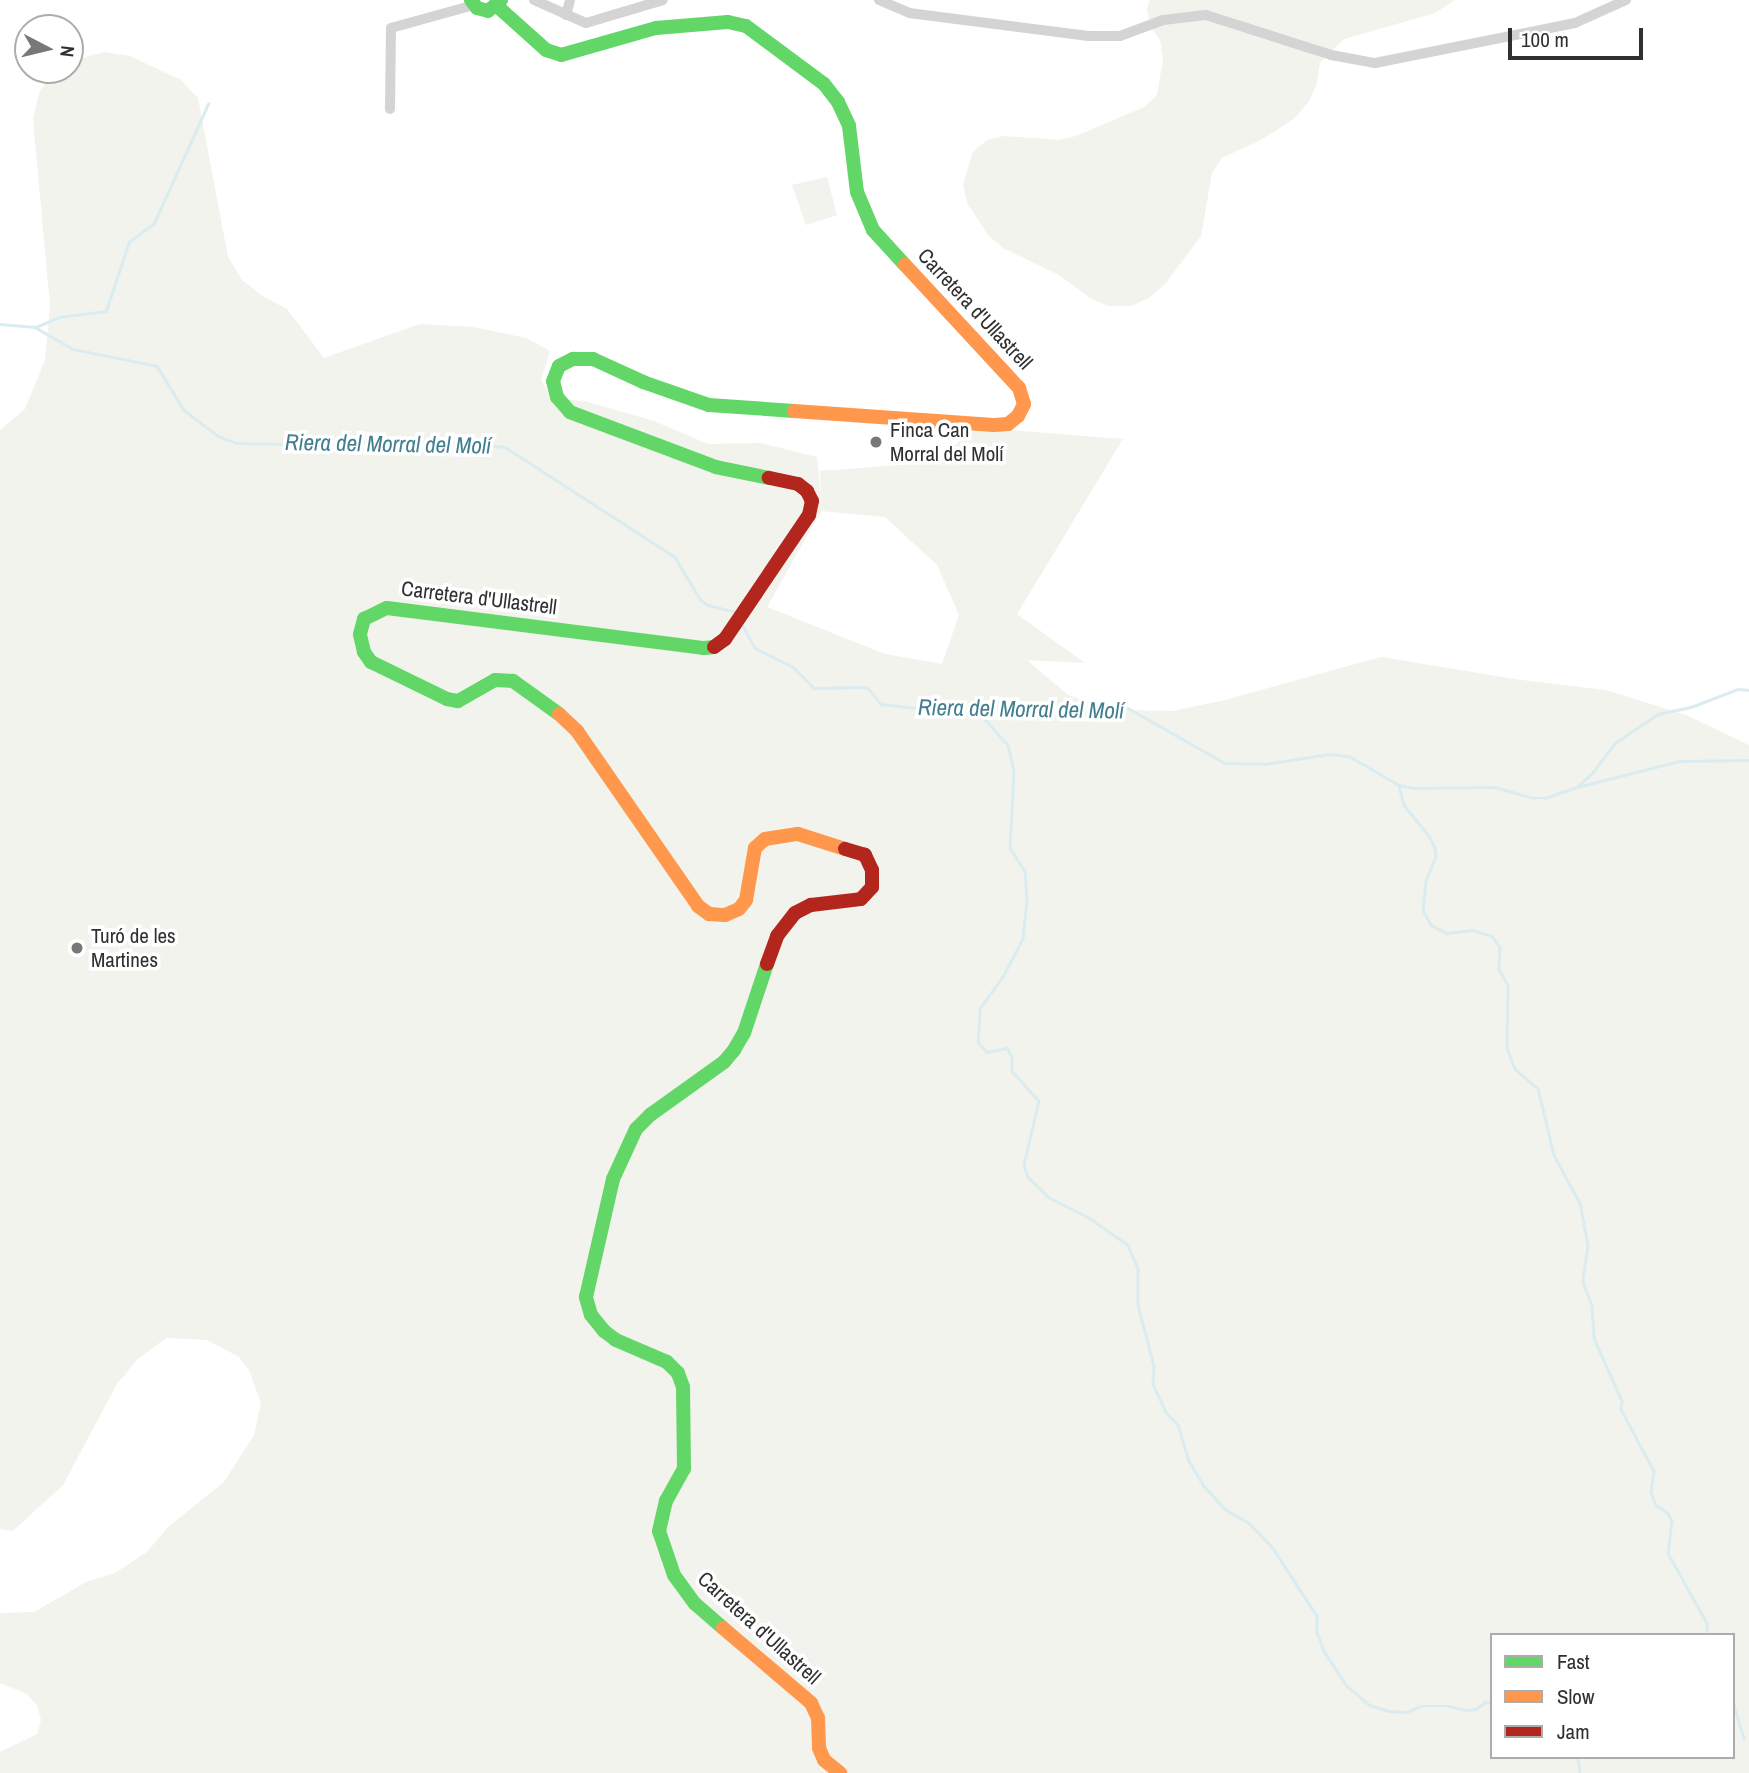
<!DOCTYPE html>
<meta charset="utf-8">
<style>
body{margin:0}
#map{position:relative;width:1749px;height:1773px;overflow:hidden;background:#fff;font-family:"Archivo Narrow",sans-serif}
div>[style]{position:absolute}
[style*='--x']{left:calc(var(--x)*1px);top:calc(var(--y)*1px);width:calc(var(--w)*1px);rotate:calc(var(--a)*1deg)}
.green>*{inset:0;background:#f1f3ec}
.stream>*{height:2.5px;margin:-1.25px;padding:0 1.25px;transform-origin:1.25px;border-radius:1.25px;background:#dbecf1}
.street>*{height:10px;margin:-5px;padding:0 5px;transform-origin:5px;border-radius:5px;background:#d4d4d4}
.fast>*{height:14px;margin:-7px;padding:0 7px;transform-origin:7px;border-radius:7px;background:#63d668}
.slow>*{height:14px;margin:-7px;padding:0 7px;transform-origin:7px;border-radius:7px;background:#ff974d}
.jam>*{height:14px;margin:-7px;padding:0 7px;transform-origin:7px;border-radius:7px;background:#b3261e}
.dots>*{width:19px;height:19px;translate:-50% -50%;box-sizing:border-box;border:4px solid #fff;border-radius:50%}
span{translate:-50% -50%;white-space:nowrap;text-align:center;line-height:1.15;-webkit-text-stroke:7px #fff;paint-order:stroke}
.street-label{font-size:21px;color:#303030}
.poi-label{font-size:21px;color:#303030}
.left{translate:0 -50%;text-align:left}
.water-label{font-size:23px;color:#417e90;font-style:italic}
.legend{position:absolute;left:1490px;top:1633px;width:245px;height:126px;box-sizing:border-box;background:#fff;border:2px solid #acacac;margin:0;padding:9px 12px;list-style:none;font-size:21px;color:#303030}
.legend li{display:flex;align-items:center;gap:14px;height:35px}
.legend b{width:35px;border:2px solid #acacac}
.north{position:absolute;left:14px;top:14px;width:70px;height:70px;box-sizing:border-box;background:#fff;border:2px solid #acacac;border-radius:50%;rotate:97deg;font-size:19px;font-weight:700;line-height:28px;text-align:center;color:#303030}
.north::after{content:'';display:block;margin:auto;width:24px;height:32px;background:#787878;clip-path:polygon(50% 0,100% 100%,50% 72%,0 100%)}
.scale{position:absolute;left:1508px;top:28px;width:135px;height:32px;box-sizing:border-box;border:4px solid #303030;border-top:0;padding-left:9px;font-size:21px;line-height:24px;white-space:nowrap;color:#303030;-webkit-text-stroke:5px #fff;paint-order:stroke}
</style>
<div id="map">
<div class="green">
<i style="clip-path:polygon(1150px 0,1455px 0,1435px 13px,1344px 39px,1320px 63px,1317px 83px,1310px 100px,1295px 118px,1261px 140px,1222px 158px,1212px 173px,1201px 236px,1165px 284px,1149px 298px,1131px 306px,1108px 306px,1090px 298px,1059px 275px,1003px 248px,989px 236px,967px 203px,963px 184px,973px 152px,987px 140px,1004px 136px,1059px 140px,1076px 136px,1144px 107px,1157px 95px,1163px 59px,1160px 40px,1150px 26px,1147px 9px)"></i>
<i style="clip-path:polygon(evenodd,105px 52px,130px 56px,181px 80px,198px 98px,228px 257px,242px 280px,264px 297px,287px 309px,324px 358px,420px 324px,473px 327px,526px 338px,550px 351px,541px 380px,553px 399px,584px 401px,654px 421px,708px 444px,761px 443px,817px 457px,821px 498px,820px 471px,940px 462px,972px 427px,1123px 439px,1017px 614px,1085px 663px,1027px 660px,1068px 695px,1119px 710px,1173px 711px,1225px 700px,1381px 657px,1521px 680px,1606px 690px,1686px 715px,1749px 745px,1749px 1773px,0 1773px,0 1752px,37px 1734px,41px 1720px,37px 1705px,27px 1694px,0 1683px,0 1613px,34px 1612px,86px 1582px,115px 1573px,147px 1552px,168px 1527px,224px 1482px,254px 1435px,261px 1403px,249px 1370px,239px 1357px,207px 1340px,166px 1338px,137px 1360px,117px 1384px,63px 1485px,13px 1531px,0 1529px,0 430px,25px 409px,45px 360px,50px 306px,33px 119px,39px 93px,54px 71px,70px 70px,70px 63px,78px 59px,105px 52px,821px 511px,885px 517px,937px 565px,959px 615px,942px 664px,885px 654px,767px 607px,821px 511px,105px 52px,1492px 1635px,1733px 1635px,1733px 1757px,1492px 1757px,1492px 1635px)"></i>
<i style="clip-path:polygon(827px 177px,837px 215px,806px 225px,792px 185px)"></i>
</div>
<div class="stream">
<i style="--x:0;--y:324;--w:35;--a:5"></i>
<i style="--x:35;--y:327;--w:44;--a:30.1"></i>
<i style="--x:73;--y:349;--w:86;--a:11.4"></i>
<i style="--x:157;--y:366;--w:52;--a:58.5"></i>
<i style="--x:184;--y:410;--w:43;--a:37.4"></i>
<i style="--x:218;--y:436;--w:19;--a:21"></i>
<i style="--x:236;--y:443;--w:102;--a:1.1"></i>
<i style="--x:338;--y:445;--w:31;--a:-6"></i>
<i style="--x:369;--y:442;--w:91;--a:0"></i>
<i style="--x:460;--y:442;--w:45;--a:6.3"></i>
<i style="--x:505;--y:447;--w:202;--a:32.9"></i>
<i style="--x:675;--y:557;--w:49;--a:59.2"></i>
<i style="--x:700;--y:599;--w:10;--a:37"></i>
<i style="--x:708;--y:605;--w:29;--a:14"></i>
<i style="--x:36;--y:327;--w:25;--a:-23"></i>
<i style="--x:59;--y:317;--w:47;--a:-7.3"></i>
<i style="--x:106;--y:311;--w:73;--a:-71.6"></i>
<i style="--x:129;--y:242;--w:31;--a:-37"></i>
<i style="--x:154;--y:223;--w:131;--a:-65.6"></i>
<i style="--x:742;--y:624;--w:27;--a:62"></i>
<i style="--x:755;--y:648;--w:42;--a:26.6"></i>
<i style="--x:793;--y:667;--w:30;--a:45"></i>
<i style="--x:814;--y:688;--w:48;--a:-1.2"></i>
<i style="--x:862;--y:687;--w:6;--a:9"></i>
<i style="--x:868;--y:688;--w:21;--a:51"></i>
<i style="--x:881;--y:704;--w:62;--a:6.4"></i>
<i style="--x:943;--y:711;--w:49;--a:-7"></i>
<i style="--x:992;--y:705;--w:83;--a:7"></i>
<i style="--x:1074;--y:715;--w:54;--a:-7.4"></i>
<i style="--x:1128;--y:708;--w:112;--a:29.6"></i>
<i style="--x:1225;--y:763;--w:39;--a:1"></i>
<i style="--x:1264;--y:764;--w:66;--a:-8.7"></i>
<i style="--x:1329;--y:754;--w:20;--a:6"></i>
<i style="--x:1349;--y:756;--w:58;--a:30.1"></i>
<i style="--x:1399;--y:785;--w:14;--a:12"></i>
<i style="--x:1413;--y:788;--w:82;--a:-0.7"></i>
<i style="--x:1495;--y:787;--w:40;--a:16"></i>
<i style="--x:1533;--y:798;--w:12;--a:0"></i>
<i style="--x:1545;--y:798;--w:34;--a:-19"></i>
<i style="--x:1577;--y:787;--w:22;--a:-43"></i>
<i style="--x:1593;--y:772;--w:36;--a:-53"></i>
<i style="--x:1615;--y:743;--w:52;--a:-34"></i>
<i style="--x:1658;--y:714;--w:34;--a:-12"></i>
<i style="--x:1691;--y:707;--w:50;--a:-21"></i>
<i style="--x:1738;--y:689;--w:11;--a:5"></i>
<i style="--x:976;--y:709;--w:48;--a:48.4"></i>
<i style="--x:1008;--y:745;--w:27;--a:77"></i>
<i style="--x:1014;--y:771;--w:77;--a:93"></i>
<i style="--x:1010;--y:848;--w:27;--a:57"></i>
<i style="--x:1025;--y:871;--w:30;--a:86"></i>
<i style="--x:1027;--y:901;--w:38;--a:96"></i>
<i style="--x:1023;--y:939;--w:43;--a:117.8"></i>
<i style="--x:1003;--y:977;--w:39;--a:126"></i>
<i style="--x:980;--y:1009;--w:33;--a:93"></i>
<i style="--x:978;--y:1042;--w:13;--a:48"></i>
<i style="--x:987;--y:1052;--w:20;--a:-11"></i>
<i style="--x:1007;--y:1048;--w:10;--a:61"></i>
<i style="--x:1012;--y:1057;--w:14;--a:90"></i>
<i style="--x:1012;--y:1071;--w:40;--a:48"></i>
<i style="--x:1039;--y:1101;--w:66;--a:103.2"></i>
<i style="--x:1024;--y:1165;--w:13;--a:72"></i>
<i style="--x:1028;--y:1177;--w:30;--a:44"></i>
<i style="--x:1050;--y:1198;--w:42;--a:26.6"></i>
<i style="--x:1088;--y:1217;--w:49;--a:35"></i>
<i style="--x:1128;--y:1245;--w:25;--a:67"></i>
<i style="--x:1138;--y:1268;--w:37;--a:90"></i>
<i style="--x:1138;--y:1305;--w:63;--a:75.3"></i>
<i style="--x:1154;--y:1366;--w:18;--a:93"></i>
<i style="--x:1153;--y:1384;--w:31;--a:65"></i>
<i style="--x:1166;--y:1412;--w:18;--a:47"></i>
<i style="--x:1178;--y:1425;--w:38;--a:73"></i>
<i style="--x:1189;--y:1461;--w:29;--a:59"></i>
<i style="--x:1204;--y:1486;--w:33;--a:47"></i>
<i style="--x:1226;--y:1510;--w:26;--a:29"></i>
<i style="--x:1249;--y:1523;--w:35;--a:46"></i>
<i style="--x:1273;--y:1548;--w:81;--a:57.1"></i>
<i style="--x:1317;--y:1616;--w:16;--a:90"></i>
<i style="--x:1317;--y:1632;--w:20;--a:70"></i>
<i style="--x:1324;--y:1651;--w:42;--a:56.7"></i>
<i style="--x:1347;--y:1686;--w:30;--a:40"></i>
<i style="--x:1370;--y:1705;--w:19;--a:18"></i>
<i style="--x:1388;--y:1711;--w:19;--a:3"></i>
<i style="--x:1407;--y:1712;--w:15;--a:-23"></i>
<i style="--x:1421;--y:1706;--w:28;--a:0"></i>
<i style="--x:1449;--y:1706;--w:17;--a:13"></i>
<i style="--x:1466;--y:1710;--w:10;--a:-6"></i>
<i style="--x:1476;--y:1709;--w:11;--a:-38"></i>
<i style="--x:1485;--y:1702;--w:7;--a:8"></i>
<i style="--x:1399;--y:786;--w:20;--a:75"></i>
<i style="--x:1404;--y:805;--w:41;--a:50.9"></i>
<i style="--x:1430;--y:837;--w:12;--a:66"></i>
<i style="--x:1435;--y:848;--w:9;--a:84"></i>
<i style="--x:1436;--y:857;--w:26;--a:113"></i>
<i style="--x:1426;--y:881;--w:29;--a:96"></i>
<i style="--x:1423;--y:910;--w:17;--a:62"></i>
<i style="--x:1431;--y:925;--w:18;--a:27"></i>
<i style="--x:1447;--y:933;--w:25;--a:-7"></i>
<i style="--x:1472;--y:930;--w:21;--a:17"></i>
<i style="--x:1492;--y:936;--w:14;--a:54"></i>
<i style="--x:1500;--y:947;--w:22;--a:93"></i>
<i style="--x:1499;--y:969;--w:19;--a:62"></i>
<i style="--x:1508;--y:986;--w:62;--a:90.9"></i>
<i style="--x:1507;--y:1048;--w:22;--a:69"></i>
<i style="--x:1515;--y:1069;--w:30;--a:40"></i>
<i style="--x:1538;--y:1088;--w:69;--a:76.6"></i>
<i style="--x:1554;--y:1155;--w:55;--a:61.6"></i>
<i style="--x:1580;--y:1203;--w:43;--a:79.2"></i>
<i style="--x:1588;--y:1245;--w:37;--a:98"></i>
<i style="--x:1583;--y:1282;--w:26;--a:69"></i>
<i style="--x:1592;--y:1306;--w:32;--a:86"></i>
<i style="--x:1594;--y:1338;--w:69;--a:66"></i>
<i style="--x:1622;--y:1401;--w:8;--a:97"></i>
<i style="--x:1621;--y:1409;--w:70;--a:62"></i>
<i style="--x:1654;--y:1471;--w:21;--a:98"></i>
<i style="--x:1651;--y:1492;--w:14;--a:69"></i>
<i style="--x:1656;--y:1505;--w:14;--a:34"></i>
<i style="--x:1668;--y:1513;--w:9;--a:63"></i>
<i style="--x:1672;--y:1521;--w:32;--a:97"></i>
<i style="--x:1668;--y:1553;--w:80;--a:60.9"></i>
<i style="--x:1707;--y:1623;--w:12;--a:90"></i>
<i style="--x:1577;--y:787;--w:106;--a:-14.2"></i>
<i style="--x:1680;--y:761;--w:69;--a:-0.8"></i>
<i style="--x:1733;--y:1702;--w:38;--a:73"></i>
<i style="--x:1578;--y:1757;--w:16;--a:83"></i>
</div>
<div class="street">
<i style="--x:534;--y:0;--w:57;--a:23.9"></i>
<i style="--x:586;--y:23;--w:80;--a:-16.6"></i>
<i style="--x:879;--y:0;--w:33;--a:23"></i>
<i style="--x:909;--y:13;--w:181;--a:7.3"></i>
<i style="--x:1089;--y:36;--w:31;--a:0"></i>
<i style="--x:1120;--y:36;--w:46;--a:-20.4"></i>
<i style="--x:1163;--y:20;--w:43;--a:-6.6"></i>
<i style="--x:1206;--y:15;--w:131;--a:17.7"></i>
<i style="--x:1331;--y:55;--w:45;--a:10.3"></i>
<i style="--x:1375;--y:63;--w:204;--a:-11.3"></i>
<i style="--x:1575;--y:23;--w:56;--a:-24.3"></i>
<i style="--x:566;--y:15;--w:16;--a:-75"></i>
<i style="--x:390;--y:109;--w:81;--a:-89.3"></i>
<i style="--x:391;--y:28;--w:86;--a:-15.5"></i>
</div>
<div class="fast">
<i style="--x:471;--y:0;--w:10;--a:53"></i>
<i style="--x:477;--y:8;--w:11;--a:15"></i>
<i style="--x:488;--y:11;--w:17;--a:-40"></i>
<i style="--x:497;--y:6;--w:66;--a:41.9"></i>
<i style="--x:546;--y:50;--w:16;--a:18"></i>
<i style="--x:561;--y:55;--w:99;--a:-15.9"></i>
<i style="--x:656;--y:28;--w:72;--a:-4.8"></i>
<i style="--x:728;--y:22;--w:18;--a:13"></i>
<i style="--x:746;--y:26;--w:97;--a:36.6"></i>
<i style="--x:824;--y:84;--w:23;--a:52"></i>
<i style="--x:838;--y:102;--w:26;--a:65"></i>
<i style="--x:849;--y:126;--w:66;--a:83.1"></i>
<i style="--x:857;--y:192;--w:41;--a:67.2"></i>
<i style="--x:873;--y:230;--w:47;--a:47.6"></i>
<i style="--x:769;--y:478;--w:54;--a:-168.3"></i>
<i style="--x:716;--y:467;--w:156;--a:-159.4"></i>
<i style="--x:570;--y:412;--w:20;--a:-131"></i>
<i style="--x:557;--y:397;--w:16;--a:-104"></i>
<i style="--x:553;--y:381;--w:16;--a:-68"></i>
<i style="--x:559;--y:366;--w:16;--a:-27"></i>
<i style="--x:573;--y:359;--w:20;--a:0"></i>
<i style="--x:593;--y:359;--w:55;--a:24.7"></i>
<i style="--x:643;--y:382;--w:70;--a:19.2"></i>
<i style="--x:709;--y:405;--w:85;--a:4"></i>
<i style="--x:559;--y:714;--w:57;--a:-144.3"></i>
<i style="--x:513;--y:681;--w:18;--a:-177"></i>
<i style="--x:495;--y:680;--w:43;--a:150.4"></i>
<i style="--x:458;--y:701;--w:11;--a:-170"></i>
<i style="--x:447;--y:699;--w:85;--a:-154"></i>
<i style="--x:371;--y:662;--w:12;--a:-125"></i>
<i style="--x:364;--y:652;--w:18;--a:-103"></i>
<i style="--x:360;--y:634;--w:16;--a:-75"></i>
<i style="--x:364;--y:619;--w:25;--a:-26"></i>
<i style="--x:387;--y:608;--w:320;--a:7.2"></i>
<i style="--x:704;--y:648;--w:10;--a:-6"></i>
<i style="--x:723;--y:1628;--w:37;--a:-139"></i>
<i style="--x:695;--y:1604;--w:36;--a:-126"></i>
<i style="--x:674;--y:1575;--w:46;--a:-108.8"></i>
<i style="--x:659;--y:1531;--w:31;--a:-77"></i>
<i style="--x:666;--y:1501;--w:37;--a:-61"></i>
<i style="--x:684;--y:1469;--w:82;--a:-90.7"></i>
<i style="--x:683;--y:1387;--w:15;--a:-110"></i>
<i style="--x:678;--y:1373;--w:16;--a:-135"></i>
<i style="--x:667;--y:1362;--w:56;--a:-156.7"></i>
<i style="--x:616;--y:1340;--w:15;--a:-143"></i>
<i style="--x:604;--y:1331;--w:21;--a:-129"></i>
<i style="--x:591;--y:1315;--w:19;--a:-106"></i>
<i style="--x:586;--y:1297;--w:121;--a:-77.1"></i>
<i style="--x:613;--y:1179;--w:55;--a:-65.3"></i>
<i style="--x:636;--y:1129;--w:20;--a:-45"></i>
<i style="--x:650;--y:1115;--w:91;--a:-35.6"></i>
<i style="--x:724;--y:1062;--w:16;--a:-50"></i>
<i style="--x:734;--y:1050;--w:20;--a:-60"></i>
<i style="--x:744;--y:1033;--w:73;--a:-71.6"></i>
</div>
<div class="slow">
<i style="--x:794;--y:411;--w:200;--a:4"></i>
<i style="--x:994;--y:425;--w:14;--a:-4"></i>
<i style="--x:1008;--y:424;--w:13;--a:-39"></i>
<i style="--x:1018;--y:416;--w:13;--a:-63"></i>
<i style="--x:1024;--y:404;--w:17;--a:-107"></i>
<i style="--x:1019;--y:388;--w:168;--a:-132.8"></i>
<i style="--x:559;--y:714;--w:25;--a:43"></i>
<i style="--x:577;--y:731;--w:213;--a:55.3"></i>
<i style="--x:698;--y:906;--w:14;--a:36"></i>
<i style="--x:709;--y:914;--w:16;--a:4"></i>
<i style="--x:725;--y:915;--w:15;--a:-23"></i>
<i style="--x:739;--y:909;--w:11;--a:-52"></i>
<i style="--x:746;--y:900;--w:53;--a:-80.2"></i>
<i style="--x:755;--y:848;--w:13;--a:-42"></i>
<i style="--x:765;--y:839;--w:33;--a:-9"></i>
<i style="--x:798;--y:834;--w:49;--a:17.7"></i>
<i style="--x:723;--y:1628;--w:116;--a:40.4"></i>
<i style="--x:811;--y:1703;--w:17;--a:65"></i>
<i style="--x:818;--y:1718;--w:30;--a:88"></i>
<i style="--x:819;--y:1748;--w:13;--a:67"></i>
<i style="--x:824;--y:1760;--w:21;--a:39"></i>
</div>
<div class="jam">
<i style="--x:714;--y:647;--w:14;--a:-36"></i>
<i style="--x:725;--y:639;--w:150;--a:-55.9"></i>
<i style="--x:809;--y:515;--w:14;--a:-78"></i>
<i style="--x:812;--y:501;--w:11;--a:-117"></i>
<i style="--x:807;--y:491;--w:11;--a:-142"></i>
<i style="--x:798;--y:484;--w:30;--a:-168"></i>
<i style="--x:767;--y:964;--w:30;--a:-70"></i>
<i style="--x:777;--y:936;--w:29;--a:-52"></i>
<i style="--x:795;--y:913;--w:18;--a:-27"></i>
<i style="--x:811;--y:905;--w:50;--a:-6.8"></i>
<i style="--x:861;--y:899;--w:16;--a:-47"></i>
<i style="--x:872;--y:887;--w:17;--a:-90"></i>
<i style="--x:872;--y:870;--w:17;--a:-115"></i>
<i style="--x:865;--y:855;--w:21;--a:-163"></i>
</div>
<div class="dots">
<i style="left:876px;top:442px;background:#787878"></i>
<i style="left:77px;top:948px;background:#787878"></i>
</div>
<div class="street-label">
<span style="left:975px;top:309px;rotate:47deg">Carretera d'Ullastrell</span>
<span style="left:479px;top:598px;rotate:7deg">Carretera d'Ullastrell</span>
<span style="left:759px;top:1628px;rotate:42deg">Carretera d'Ullastrell</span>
</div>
<div class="poi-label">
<span class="left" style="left:890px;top:442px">Finca Can<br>Morral del Molí</span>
<span class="left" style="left:91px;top:948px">Turó de les<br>Martines</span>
</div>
<div class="water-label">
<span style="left:388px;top:444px;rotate:1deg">Riera del Morral del Molí</span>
<span style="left:1021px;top:709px;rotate:1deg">Riera del Morral del Molí</span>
</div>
<ul class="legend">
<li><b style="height:9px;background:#63d668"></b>Fast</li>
<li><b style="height:9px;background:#ff974d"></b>Slow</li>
<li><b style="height:9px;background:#b3261e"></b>Jam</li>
</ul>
<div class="north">N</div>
<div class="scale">100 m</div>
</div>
